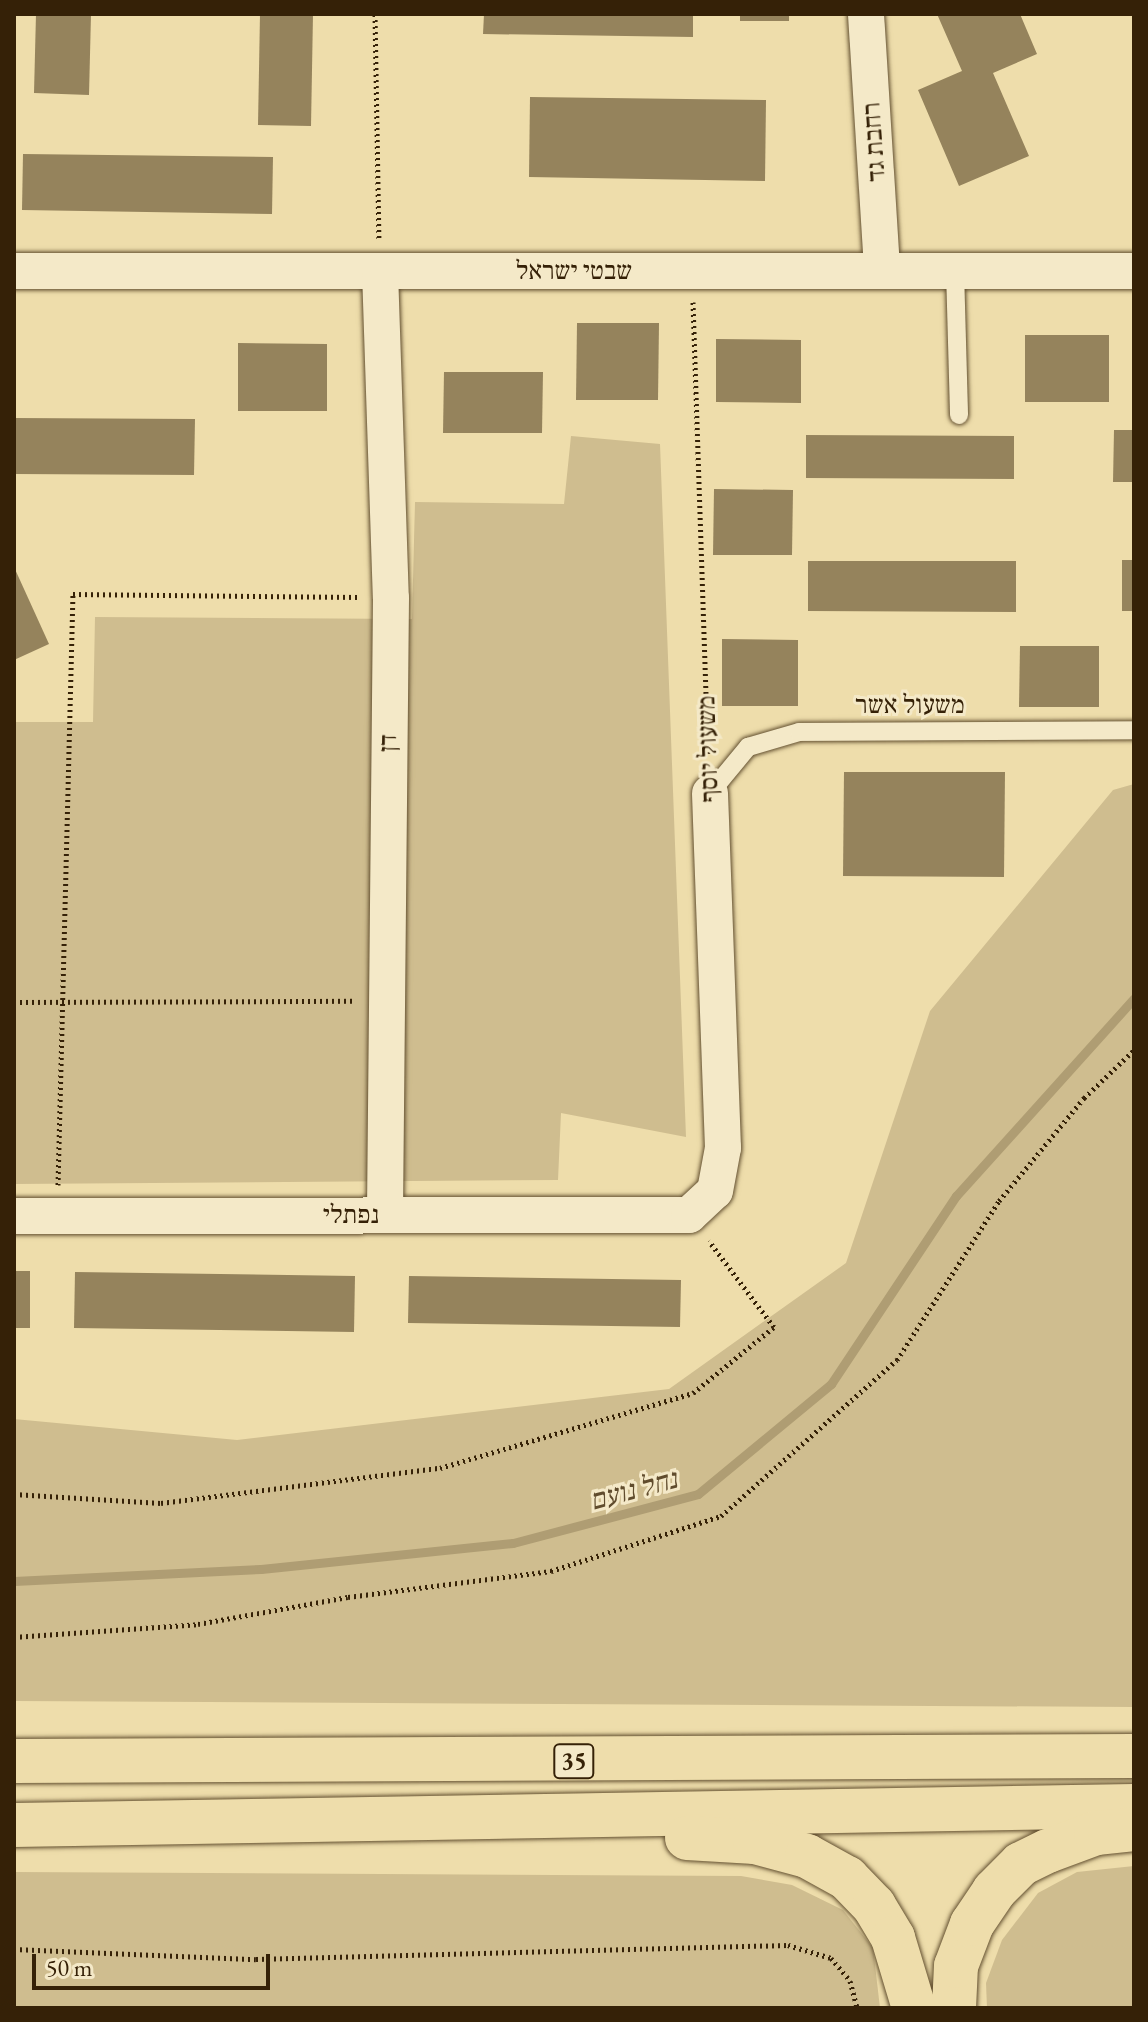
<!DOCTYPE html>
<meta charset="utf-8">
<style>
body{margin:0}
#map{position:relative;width:1148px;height:2022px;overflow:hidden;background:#eeddab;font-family:"EB Garamond","Frank Ruhl Libre",serif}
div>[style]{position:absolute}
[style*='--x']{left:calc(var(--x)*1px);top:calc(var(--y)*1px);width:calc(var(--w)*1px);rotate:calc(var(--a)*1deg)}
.green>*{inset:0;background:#cfbd8f}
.stream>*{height:9px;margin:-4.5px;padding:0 4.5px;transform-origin:4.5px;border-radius:4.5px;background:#af9d73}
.building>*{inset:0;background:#95835c}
.path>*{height:5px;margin-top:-2.5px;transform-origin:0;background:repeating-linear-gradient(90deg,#352107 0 2px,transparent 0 6px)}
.roads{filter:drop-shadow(0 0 2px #635030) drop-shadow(0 0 2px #635030)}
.service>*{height:18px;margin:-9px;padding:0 9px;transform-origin:9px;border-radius:9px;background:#f4e9c8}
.minor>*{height:36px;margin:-18px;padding:0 18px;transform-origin:18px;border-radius:18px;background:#f4e9c8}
.trunk>*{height:44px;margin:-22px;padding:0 22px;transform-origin:22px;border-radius:22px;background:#eeddab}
span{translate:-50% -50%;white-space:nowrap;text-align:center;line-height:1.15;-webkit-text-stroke:6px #f4e9c8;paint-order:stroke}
.shield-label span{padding:2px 6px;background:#f4e9c8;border:2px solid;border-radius:6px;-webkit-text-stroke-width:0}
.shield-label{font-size:24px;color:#352107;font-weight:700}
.street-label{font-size:26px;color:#352107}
.water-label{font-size:28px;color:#604c2d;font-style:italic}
.frame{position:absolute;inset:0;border:16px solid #352107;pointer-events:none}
.scale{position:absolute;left:32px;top:1954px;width:238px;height:36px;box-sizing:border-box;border:4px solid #352107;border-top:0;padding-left:10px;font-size:24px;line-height:28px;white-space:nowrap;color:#352107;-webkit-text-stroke:6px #f4e9c8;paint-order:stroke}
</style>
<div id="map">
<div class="green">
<i style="clip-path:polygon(571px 436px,660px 444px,686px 1137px,561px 1113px,558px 1180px,14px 1184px,14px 722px,93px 722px,95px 617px,412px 619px,415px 502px,564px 504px)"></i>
<i style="clip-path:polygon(1134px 784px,1134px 1707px,14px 1701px,14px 1419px,237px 1440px,669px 1389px,846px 1263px,930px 1011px,1113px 790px)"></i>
<i style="clip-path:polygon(1134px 1866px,1134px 2008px,987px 2008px,986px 1983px,1002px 1940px,1038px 1893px,1077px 1872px)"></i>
<i style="clip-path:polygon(14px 1872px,741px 1876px,792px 1885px,843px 1910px,873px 1948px,880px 2008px,14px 2008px)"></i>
</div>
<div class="stream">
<i style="--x:14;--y:1581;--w:247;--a:-2.8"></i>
<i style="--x:261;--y:1569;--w:253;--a:-5.9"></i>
<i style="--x:513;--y:1543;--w:191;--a:-14.8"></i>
<i style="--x:698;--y:1494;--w:173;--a:-39.6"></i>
<i style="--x:831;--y:1384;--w:226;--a:-56.4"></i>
<i style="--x:956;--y:1196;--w:266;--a:-48"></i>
</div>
<div class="building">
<i style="clip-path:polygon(36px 14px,91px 14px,89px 95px,34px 93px)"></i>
<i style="clip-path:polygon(260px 14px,313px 14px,311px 126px,258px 125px)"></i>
<i style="clip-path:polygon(484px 14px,693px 14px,693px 37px,483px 34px)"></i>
<i style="clip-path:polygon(740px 14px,789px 14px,789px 21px,740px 21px)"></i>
<i style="clip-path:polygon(937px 14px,1020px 14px,1037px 54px,993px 73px,1029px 156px,959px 186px,918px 90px,962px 71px)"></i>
<i style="clip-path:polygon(530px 97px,766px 100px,765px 181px,529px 177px)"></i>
<i style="clip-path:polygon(23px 154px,273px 157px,272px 214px,22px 210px)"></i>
<i style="clip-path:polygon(577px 323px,659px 323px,658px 400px,576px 400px)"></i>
<i style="clip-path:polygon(1025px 335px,1109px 335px,1109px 402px,1025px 402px)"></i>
<i style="clip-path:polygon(716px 339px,801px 340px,801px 403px,716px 402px)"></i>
<i style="clip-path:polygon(238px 343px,327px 344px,327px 411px,238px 411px)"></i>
<i style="clip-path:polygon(444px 372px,543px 372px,542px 433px,443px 433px)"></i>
<i style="clip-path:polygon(14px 418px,195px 419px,194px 475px,14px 474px)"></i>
<i style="clip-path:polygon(1114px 430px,1134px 430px,1134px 482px,1113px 482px)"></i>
<i style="clip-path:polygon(806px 435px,1014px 436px,1014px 479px,806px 478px)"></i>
<i style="clip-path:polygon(714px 489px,793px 490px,792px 555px,713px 555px)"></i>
<i style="clip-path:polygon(1122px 560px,1134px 560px,1134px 611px,1122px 611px)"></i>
<i style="clip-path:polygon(808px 561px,1016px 561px,1016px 612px,808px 611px)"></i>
<i style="clip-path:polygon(14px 567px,49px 644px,14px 660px)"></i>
<i style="clip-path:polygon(722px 639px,798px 640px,798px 706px,722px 706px)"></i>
<i style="clip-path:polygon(1020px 646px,1099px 646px,1099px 707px,1019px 707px)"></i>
<i style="clip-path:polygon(844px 772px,1005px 772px,1004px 877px,843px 876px)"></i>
<i style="clip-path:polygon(14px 1271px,30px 1271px,30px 1328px,14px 1328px)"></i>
<i style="clip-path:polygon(75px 1272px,355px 1276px,354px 1332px,74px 1328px)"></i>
<i style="clip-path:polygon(409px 1276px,681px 1280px,680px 1327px,408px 1323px)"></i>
</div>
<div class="path">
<i style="--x:375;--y:14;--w:227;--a:89"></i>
<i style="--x:693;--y:302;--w:454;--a:88.1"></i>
<i style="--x:14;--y:1002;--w:340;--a:-0.2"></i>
<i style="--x:58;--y:1185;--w:591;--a:-88.55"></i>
<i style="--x:73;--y:594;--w:286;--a:0.6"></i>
<i style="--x:14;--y:1494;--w:147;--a:3.5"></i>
<i style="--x:161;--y:1503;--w:281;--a:-7.2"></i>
<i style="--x:440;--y:1468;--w:264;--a:-16.5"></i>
<i style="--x:693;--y:1393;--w:104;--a:-39.2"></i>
<i style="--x:774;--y:1327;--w:108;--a:-127.1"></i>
<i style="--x:14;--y:1637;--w:184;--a:-4"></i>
<i style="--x:198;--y:1624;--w:152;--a:-10.2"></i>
<i style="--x:348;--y:1597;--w:205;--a:-7.3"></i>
<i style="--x:551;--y:1571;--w:179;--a:-17.9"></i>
<i style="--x:721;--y:1516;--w:235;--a:-41.6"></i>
<i style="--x:897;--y:1360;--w:189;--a:-57.3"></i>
<i style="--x:999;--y:1201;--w:134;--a:-50.5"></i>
<i style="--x:1084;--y:1098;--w:69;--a:-43.8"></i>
<i style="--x:14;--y:1949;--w:242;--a:2.4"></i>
<i style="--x:256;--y:1959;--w:532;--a:-1.51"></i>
<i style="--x:788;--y:1945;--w:45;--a:16.8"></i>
<i style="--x:831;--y:1958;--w:30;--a:50"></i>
<i style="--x:850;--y:1981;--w:28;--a:75"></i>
</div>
<div class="roads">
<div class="service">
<i style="--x:955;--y:270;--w:145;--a:88.4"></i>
<i style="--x:710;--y:793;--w:60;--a:-50.4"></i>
<i style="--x:748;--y:747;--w:53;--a:-16.4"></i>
<i style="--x:799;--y:732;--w:335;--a:-0.3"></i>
</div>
<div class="minor">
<i style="--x:866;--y:14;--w:257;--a:86.4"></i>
<i style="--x:14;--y:271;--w:1120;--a:0"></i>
<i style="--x:380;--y:271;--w:327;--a:88.1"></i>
<i style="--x:391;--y:598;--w:617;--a:90.56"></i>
<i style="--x:14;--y:1216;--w:675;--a:-0.08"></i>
<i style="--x:689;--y:1215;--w:35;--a:-43"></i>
<i style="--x:715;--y:1191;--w:44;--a:-79.5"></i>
<i style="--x:723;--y:1148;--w:355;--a:-92.1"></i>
</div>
<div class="trunk">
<i style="--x:14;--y:1761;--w:1120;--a:-0.26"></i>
<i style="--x:14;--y:1825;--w:1120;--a:-0.97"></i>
<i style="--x:687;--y:1838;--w:68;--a:3.4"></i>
<i style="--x:755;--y:1842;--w:54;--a:15.1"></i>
<i style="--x:807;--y:1856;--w:46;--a:28.8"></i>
<i style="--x:847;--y:1878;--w:39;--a:46"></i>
<i style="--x:874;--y:1906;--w:37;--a:59"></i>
<i style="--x:893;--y:1938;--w:73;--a:73.3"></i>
<i style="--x:954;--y:2008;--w:42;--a:-87.3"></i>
<i style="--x:956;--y:1966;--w:45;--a:-69.1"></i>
<i style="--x:972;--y:1924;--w:40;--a:-56"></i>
<i style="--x:994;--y:1891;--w:38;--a:-45"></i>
<i style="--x:1021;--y:1864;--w:30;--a:-26"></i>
<i style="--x:1048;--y:1851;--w:51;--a:-20.6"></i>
<i style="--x:1096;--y:1833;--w:38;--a:-6"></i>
</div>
</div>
<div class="shield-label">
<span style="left:574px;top:1761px">35</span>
</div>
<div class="street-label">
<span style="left:874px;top:142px;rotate:-94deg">רחבת גד</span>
<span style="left:574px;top:271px">שבטי ישראל</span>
<span style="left:910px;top:705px">משעול אשר</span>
<span style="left:388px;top:743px;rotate:-89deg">דן</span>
<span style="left:708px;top:749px;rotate:-92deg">משעול יוסף</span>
<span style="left:351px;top:1215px">נפתלי</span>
</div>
<div class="water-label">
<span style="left:633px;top:1489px;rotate:-15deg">נחל נועם</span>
</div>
<div class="frame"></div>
<div class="scale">50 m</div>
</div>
